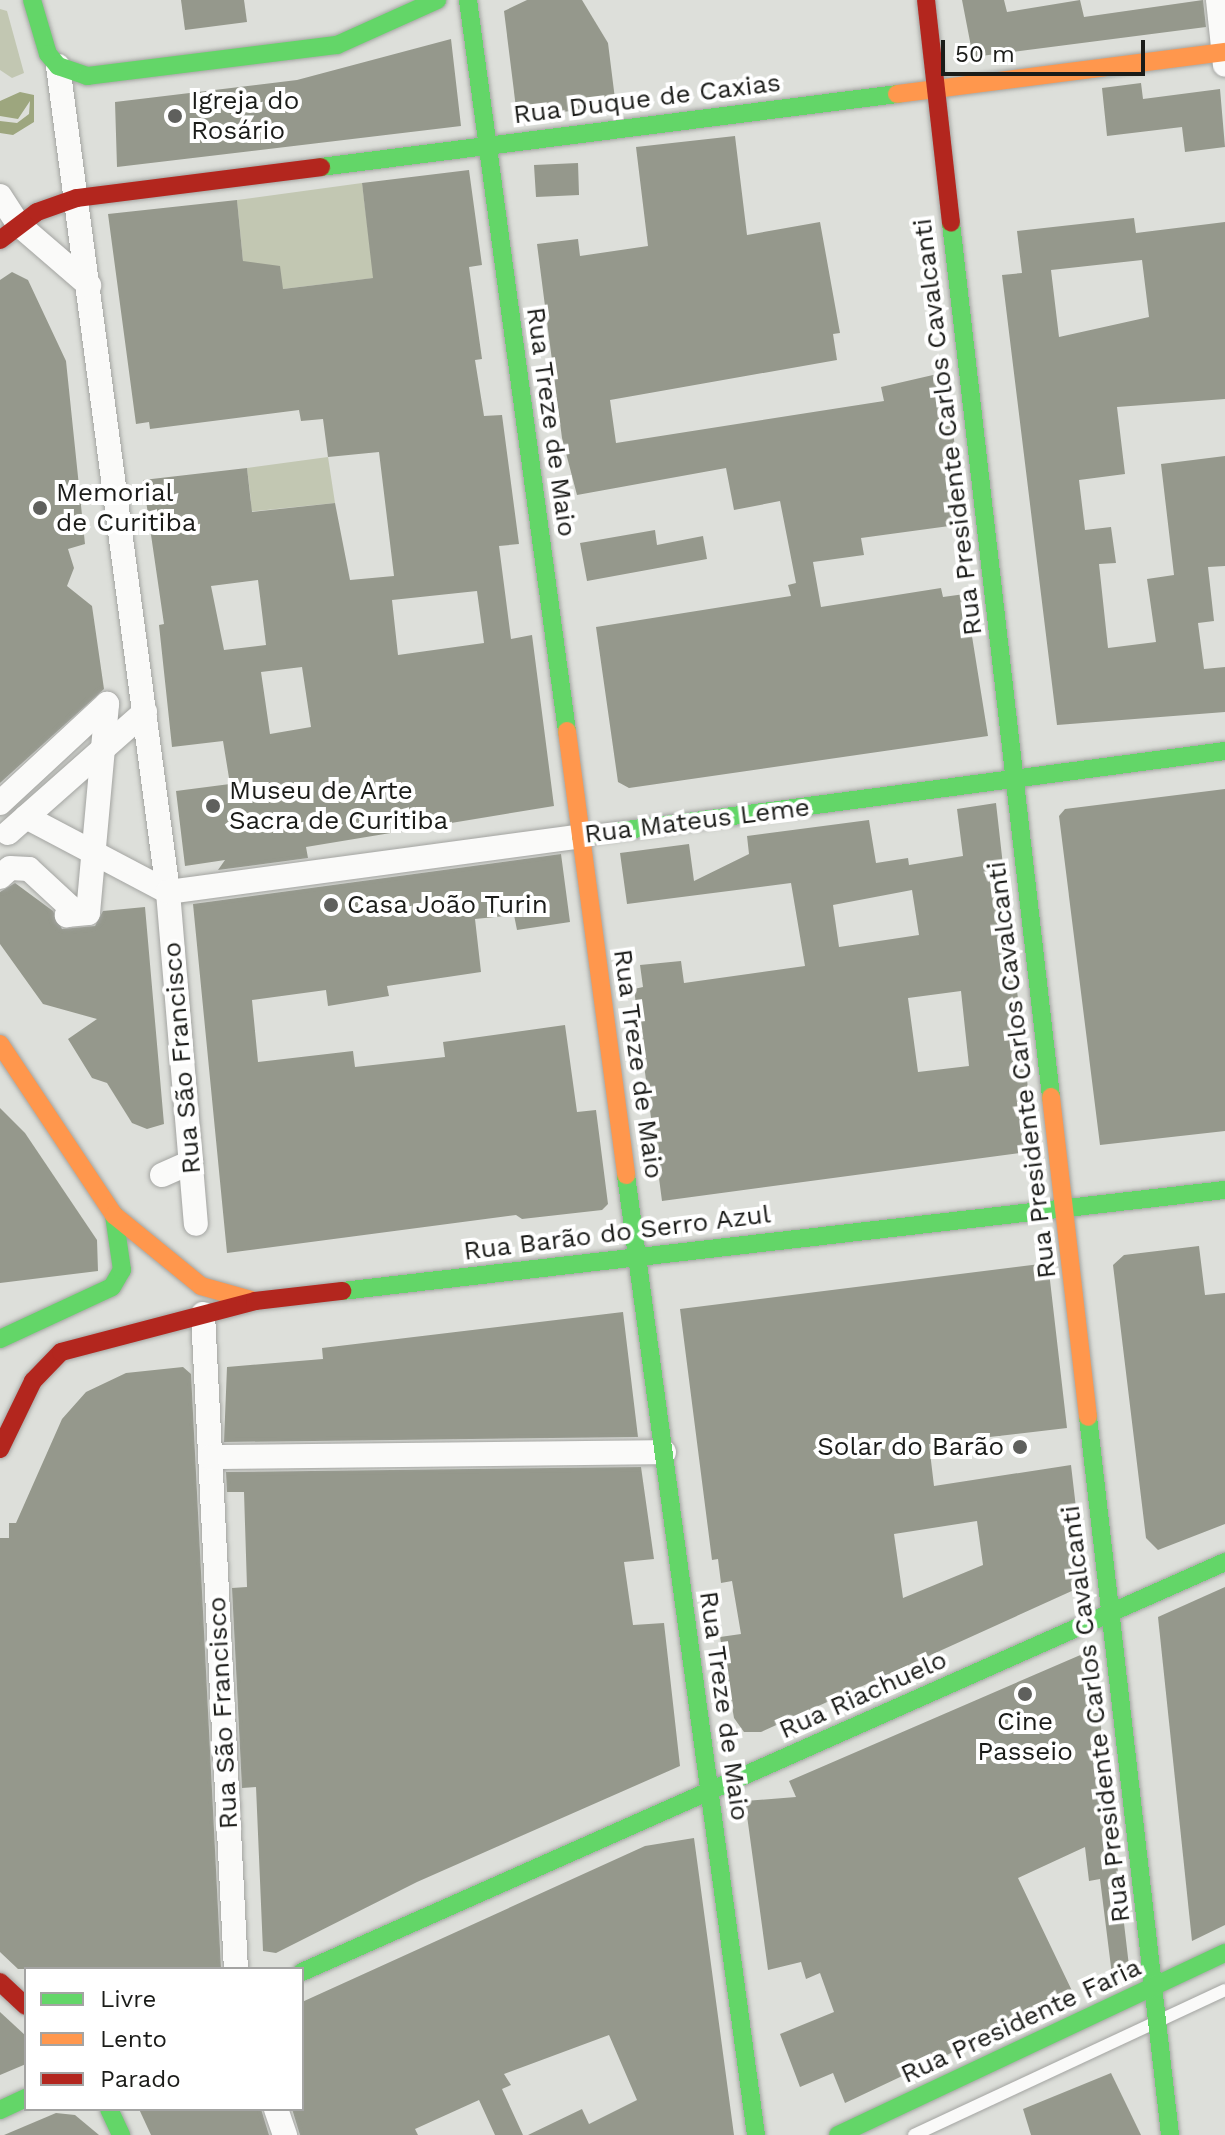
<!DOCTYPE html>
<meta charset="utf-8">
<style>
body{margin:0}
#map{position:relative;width:1225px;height:2135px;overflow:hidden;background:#dddfda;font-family:"Work Sans",sans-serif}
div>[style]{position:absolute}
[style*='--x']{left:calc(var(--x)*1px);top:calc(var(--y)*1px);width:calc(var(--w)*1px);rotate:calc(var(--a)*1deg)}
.green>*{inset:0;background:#c2c7b2}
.water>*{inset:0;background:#9da67e}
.building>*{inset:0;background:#95988c}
.roads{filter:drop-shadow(0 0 2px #a3a4a1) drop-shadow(0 0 2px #a3a4a1)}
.lane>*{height:12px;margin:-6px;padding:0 6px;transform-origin:6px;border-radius:6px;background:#fafaf9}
.street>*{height:24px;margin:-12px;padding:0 12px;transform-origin:12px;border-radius:12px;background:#fafaf9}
.fast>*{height:18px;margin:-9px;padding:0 9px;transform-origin:9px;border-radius:9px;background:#63d668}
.slow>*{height:18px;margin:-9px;padding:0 9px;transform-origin:9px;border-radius:9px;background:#ff974d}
.jam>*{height:18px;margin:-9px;padding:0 9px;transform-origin:9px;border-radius:9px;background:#b3261e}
.dots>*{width:22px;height:22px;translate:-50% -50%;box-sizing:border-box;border:4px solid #fff;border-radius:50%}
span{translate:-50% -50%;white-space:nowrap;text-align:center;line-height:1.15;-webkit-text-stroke:8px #fff;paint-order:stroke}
.street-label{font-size:26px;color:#1b1c19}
.poi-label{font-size:26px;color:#1b1c19}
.left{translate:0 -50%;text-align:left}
.right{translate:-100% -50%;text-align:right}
.legend{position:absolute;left:24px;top:1967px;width:280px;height:144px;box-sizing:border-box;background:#fff;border:2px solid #a4a4a3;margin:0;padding:10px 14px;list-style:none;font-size:24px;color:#1b1c19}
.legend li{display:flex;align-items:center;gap:16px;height:40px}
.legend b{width:40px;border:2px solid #a4a4a3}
.scale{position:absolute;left:941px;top:40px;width:204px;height:36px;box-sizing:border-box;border:4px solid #1b1c19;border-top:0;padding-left:10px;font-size:24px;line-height:28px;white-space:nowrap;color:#1b1c19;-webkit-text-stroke:6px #fff;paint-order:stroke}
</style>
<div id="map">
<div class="green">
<i style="clip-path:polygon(0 9px,7px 11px,24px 73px,12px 78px,0 70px)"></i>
<i style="clip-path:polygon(362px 183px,374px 278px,283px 289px,243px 261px,237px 200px)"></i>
<i style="clip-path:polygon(328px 457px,335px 503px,207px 516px,251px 501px,247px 468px)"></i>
</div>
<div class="water">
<i style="clip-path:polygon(20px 92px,34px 95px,34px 122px,13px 135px,0 133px,0 121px,17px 123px,29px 114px,30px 101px,18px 119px,0 116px,0 101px)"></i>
</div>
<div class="building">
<i style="clip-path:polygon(181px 0,244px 0,247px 22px,185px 30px)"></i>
<i style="clip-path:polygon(527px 0,582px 0,608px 43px,616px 107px,517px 116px,504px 11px)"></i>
<i style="clip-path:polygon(962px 0,1004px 0,1007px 12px,1080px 0,1084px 17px,1203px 0,1206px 27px,973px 57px)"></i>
<i style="clip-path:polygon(451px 39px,461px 126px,117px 167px,115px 102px,297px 80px)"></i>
<i style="clip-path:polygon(1141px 83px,1143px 99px,1220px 89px,1225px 147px,1185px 152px,1182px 127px,1107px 136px,1102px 88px)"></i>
<i style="clip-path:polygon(735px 136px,747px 235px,820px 222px,840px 333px,833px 334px,837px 360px,610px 400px,616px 443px,884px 401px,881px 387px,946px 372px,964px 524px,861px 538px,864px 555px,813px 562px,821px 607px,941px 588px,943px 597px,972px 593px,971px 630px,988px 736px,629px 788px,618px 782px,596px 627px,791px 596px,788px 585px,796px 583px,780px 501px,734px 510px,726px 468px,577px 495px,562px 438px,537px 244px,578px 239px,580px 256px,648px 246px,636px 147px)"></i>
<i style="clip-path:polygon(578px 163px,579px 195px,536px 197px,534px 165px)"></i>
<i style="clip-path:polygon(evenodd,469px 170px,482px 265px,469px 267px,482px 359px,475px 360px,484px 416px,502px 415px,519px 544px,499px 546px,511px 639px,532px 635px,554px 806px,306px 847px,308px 858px,218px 870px,225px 860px,185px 866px,176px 791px,230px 784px,223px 741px,172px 747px,159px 625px,164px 624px,143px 480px,247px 468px,252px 512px,335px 503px,350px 580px,394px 576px,379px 452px,328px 457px,323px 419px,301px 421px,299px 410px,150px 429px,149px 422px,136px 424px,108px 214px,237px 200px,243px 261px,280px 266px,283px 289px,373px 278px,362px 183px,469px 170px,258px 580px,266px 645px,224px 650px,211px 586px,258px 580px,469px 170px,477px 591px,484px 643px,398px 655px,392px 600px,477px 591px,469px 170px,302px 667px,311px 727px,270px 734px,261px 672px,302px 667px)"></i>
<i style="clip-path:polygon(evenodd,1134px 218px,1136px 233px,1225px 222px,1225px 399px,1117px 407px,1125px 474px,1079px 480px,1085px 530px,1111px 527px,1116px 563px,1099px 564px,1108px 648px,1156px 642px,1147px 579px,1174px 575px,1161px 464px,1225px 456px,1225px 566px,1208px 567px,1214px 621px,1198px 623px,1204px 669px,1225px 667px,1225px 712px,1057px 725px,1002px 275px,1022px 273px,1017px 231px,1134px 218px,1142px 260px,1149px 317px,1059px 337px,1051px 270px,1142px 260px)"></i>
<i style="clip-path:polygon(12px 272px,28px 280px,66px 361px,85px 544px,68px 549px,74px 568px,67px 586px,92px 606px,104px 689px,0 783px,0 280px)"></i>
<i style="clip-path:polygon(655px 530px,657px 545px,703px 536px,707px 559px,587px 581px,580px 543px)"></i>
<i style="clip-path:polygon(1225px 789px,1225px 1131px,1100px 1145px,1059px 816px,1065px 809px)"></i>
<i style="clip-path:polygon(evenodd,996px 803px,1035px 1151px,662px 1201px,634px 989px,643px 987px,640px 965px,681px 961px,684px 983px,805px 966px,791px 883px,627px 904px,620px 853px,689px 844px,694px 881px,749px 854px,747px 836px,869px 820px,876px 863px,908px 858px,909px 865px,963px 856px,957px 809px,996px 803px,912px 890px,919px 935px,839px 947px,833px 905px,912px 890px,996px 803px,961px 991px,969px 1066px,918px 1072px,908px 998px,961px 991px)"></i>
<i style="clip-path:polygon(561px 854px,570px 922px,517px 930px,514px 915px,475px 919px,481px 972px,387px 986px,389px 996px,328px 1006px,326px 990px,252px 1000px,258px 1062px,353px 1051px,355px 1067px,445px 1057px,443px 1042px,565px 1025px,577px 1112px,596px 1110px,608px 1204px,602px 1210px,522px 1219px,516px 1215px,227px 1253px,193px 904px)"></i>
<i style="clip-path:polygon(15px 883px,53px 911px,62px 929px,95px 926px,103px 911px,145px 907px,164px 1124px,147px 1129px,132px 1123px,107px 1083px,92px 1078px,68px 1039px,97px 1019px,43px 1004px,0 944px,0 892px)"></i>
<i style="clip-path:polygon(0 1108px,25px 1133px,97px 1240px,98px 1271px,0 1283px)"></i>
<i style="clip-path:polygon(1199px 1246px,1205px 1295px,1225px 1293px,1225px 1524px,1158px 1550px,1146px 1538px,1113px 1265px,1124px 1255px)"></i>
<i style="clip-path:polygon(evenodd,1048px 1263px,1067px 1428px,929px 1444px,934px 1486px,1071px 1465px,1085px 1585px,761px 1732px,744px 1732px,734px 1718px,720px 1637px,741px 1634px,732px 1581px,721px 1583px,718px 1559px,712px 1560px,680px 1309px,1048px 1263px,977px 1521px,983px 1565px,903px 1598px,894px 1534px,977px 1521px)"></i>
<i style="clip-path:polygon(623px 1312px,638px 1437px,224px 1442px,227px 1367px,323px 1359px,322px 1348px)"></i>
<i style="clip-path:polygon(183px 1367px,191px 1374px,221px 1969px,18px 1969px,0 1952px,0 1538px,9px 1538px,9px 1523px,16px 1523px,62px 1419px,86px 1392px,126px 1373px)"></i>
<i style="clip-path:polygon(641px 1467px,654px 1559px,624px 1562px,633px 1625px,664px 1623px,680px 1766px,417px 1882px,276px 1953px,263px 1951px,256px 1787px,242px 1788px,232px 1588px,247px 1587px,244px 1492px,227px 1492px,226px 1472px)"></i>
<i style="clip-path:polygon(1225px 1587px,1225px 1925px,1192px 1941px,1158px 1617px)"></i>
<i style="clip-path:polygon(1092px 1650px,1129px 1966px,1112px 1975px,1100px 1879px,1089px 1881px,1085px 1847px,1018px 1878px,1074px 1995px,845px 2103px,833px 2073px,800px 2087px,780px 2034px,834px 2012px,820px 1973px,806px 1979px,801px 1962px,768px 1970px,745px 1801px,796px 1797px,789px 1781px)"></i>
<i style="clip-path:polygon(694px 1838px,734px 2135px,528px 2135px,582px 2109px,589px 2124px,637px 2100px,609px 2035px,504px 2074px,511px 2085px,502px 2089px,523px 2135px,495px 2135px,479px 2100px,415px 2129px,418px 2135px,300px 2135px,292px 2109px,302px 2109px,302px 2002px,645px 1846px)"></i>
<i style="clip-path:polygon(0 2012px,26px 2036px,26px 2064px,0 2075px)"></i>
<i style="clip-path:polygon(1111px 2073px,1141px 2135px,1031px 2135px,1023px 2109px)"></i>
<i style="clip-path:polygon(139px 2109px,261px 2109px,269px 2135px,151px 2135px)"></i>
<i style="clip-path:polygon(56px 2113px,75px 2115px,99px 2135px,4px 2135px)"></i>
</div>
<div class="roads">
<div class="lane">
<i style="--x:914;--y:2135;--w:343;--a:-25"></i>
</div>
<div class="street">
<i style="--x:1218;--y:0;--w:65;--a:83.9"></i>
<i style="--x:58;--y:66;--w:833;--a:82.41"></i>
<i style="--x:168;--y:892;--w:333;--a:85.2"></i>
<i style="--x:0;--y:196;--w:33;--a:57"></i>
<i style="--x:18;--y:224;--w:94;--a:40.7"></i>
<i style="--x:0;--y:803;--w:146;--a:-42.8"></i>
<i style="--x:26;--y:817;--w:161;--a:27.8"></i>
<i style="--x:8;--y:833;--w:183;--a:-41.5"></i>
<i style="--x:0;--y:877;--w:13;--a:-42"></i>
<i style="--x:10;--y:868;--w:19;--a:3"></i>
<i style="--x:29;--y:869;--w:56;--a:42.8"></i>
<i style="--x:70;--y:907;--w:9;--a:111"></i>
<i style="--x:67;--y:915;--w:21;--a:-5"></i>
<i style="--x:88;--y:913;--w:210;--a:-84.8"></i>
<i style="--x:168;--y:892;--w:417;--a:-7.7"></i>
<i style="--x:162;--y:1175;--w:32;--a:-24"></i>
<i style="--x:203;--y:1314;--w:656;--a:87.12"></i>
<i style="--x:210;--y:1457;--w:454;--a:-0.6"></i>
<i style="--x:276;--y:2109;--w:28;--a:71"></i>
</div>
<div class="fast">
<i style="--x:32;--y:0;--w:56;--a:73.5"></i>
<i style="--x:48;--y:54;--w:16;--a:50"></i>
<i style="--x:58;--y:66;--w:31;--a:19"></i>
<i style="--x:87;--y:76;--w:252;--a:-7.1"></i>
<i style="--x:337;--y:45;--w:110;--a:-24.2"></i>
<i style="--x:468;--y:0;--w:738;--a:82.29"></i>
<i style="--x:321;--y:167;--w:581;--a:-7.22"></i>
<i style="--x:951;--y:223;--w:880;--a:83.47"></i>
<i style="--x:581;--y:836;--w:650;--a:-7.52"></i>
<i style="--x:626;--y:1175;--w:969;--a:82.29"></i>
<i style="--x:342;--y:1291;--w:889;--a:-6.53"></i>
<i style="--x:0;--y:1339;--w:123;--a:-24.9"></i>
<i style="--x:112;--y:1287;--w:20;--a:-60"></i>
<i style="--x:122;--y:1270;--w:56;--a:-98.3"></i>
<i style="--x:1088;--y:1417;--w:723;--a:83.48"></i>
<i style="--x:302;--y:1972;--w:1010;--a:-23.95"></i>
<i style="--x:109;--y:2109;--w:29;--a:65"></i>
<i style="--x:0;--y:2110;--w:29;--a:-25"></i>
<i style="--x:838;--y:2135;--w:428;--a:-25.2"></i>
</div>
<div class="slow">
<i style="--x:897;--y:94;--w:331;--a:-7.3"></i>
<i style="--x:567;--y:731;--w:448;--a:82.4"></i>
<i style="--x:0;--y:1044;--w:206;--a:56.3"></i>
<i style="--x:114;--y:1215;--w:112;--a:39.2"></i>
<i style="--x:201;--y:1286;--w:52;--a:15.6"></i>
<i style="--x:1051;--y:1097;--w:322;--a:83.4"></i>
</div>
<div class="jam">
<i style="--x:926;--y:0;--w:224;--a:83.6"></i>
<i style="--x:0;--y:240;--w:46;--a:-37.1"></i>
<i style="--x:37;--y:212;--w:42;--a:-19.3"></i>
<i style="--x:77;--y:198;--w:246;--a:-7.2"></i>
<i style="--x:0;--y:1449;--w:76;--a:-64.1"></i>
<i style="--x:33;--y:1381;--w:40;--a:-46"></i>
<i style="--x:61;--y:1352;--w:201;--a:-14.7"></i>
<i style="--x:255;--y:1301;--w:88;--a:-6.6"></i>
<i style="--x:0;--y:1982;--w:35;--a:43"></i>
</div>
</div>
<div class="dots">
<i style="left:175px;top:116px;background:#5f605d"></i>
<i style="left:40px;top:508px;background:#5f605d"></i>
<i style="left:213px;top:806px;background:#5f605d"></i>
<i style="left:331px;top:905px;background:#5f605d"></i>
<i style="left:1020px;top:1447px;background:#5f605d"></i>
<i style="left:1025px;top:1694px;background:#5f605d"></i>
</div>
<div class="street-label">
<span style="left:647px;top:99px;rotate:-7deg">Rua Duque de Caxias</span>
<span style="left:551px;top:422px;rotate:82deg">Rua Treze de Maio</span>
<span style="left:948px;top:427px;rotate:-97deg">Rua Presidente Carlos Cavalcanti</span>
<span style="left:697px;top:821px;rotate:-7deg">Rua Mateus Leme</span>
<span style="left:182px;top:1058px;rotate:-95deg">Rua São Francisco</span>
<span style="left:638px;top:1064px;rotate:82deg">Rua Treze de Maio</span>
<span style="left:1022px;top:1070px;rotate:-97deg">Rua Presidente Carlos Cavalcanti</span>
<span style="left:617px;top:1233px;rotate:-7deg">Rua Barão do Serro Azul</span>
<span style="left:863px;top:1695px;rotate:-24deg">Rua Riachuelo</span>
<span style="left:724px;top:1706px;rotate:82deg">Rua Treze de Maio</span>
<span style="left:223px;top:1713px;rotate:-93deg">Rua São Francisco</span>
<span style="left:1096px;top:1714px;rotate:-97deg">Rua Presidente Carlos Cavalcanti</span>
<span style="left:1021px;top:2021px;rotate:-25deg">Rua Presidente Faria</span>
</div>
<div class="poi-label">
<span class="left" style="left:191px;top:116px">Igreja do<br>Rosário</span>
<span class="left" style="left:56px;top:508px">Memorial<br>de Curitiba</span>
<span class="left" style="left:229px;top:806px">Museu de Arte<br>Sacra de Curitiba</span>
<span class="left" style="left:347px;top:905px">Casa João Turin</span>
<span class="right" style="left:1004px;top:1447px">Solar do Barão</span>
<span style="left:1025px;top:1737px">Cine<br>Passeio</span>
</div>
<ul class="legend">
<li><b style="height:10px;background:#63d668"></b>Livre</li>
<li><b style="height:10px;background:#ff974d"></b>Lento</li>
<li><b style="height:10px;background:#b3261e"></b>Parado</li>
</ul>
<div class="scale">50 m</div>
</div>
